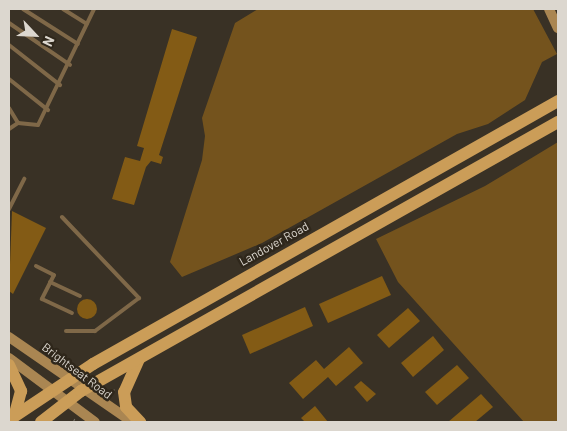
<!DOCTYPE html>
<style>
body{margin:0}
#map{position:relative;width:567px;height:431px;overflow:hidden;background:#393125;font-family:Barlow,sans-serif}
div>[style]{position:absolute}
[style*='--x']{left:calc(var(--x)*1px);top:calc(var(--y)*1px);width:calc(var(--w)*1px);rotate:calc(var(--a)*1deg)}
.green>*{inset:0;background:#74531d}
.building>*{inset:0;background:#835b15}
.round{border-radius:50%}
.path>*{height:1px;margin-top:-0.5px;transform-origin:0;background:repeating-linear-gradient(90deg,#797268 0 5px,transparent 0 7.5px)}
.lane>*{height:4px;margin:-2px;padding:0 2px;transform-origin:2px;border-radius:2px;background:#7f6848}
.secondary>*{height:10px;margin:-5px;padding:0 5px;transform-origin:5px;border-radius:5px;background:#aa8652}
.primary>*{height:12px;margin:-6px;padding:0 6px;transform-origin:6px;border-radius:6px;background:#cb9d58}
span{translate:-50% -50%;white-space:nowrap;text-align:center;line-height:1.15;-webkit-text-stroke:5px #2f271b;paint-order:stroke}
.street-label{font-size:12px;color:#dcd7cf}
.frame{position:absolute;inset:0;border:10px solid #dcd7cf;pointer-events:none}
.north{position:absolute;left:10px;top:10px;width:50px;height:50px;-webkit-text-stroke:4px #2f271b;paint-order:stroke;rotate:115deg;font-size:14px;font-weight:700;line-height:20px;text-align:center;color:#dcd7cf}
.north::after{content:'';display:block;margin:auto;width:18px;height:22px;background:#dcd7cf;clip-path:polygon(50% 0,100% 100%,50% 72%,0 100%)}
</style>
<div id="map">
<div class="green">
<i style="clip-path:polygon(258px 9px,533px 9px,557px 54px,542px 62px,525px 100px,488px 124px,457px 134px,262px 243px,182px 277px,170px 262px,202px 160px,205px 136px,202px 118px,235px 23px)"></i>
<i style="clip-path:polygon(558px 142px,558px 422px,524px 422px,398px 282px,376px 239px,485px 186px)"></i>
</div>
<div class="building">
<i style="clip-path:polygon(172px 29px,197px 37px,159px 155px,163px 157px,161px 164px,151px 161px,146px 167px,134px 205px,112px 199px,125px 157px,140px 161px,144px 148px,137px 146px)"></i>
<i style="clip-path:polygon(12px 211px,46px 228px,13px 294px,9px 291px)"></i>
<i style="clip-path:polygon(382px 276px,391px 295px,328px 323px,319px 304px)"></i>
<i class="round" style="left:77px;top:299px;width:20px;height:20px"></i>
<i style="clip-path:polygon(305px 307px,313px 326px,250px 354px,242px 335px)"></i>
<i style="clip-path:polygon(408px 308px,420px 321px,389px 348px,377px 335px)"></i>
<i style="clip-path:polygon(433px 336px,444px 350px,413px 377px,401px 363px)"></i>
<i style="clip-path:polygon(349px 347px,363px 363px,336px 386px,328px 377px,303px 399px,289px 383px,316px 360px,324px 369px)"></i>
<i style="clip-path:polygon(457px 365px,469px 378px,437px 405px,425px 392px)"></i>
<i style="clip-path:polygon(361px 381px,376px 394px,367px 402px,354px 387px)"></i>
<i style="clip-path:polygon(481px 394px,493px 407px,475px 422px,448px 422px)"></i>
<i style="clip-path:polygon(315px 406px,328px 422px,305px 422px,301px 418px)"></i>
</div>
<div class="path">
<i style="--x:9;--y:325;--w:1;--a:0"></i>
<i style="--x:107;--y:394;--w:9;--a:-32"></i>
<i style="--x:73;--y:422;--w:4;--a:-63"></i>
</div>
<div class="lane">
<i style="--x:23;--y:9;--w:65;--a:32.5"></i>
<i style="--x:63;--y:9;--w:28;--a:32"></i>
<i style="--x:9;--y:23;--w:74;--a:34.5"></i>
<i style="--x:9;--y:45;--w:65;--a:38.1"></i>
<i style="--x:9;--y:79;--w:50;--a:38.5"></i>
<i style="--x:9;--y:108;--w:17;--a:59"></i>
<i style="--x:9;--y:129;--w:11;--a:-34"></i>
<i style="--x:18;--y:123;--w:20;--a:6"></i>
<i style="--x:38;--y:125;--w:129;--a:-64.2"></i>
<i style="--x:9;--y:209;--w:34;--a:-63"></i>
<i style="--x:62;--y:217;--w:112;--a:46.5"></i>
<i style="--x:139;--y:298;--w:55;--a:143.1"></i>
<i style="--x:95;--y:331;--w:29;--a:180"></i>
<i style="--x:36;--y:266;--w:20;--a:27"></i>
<i style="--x:54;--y:275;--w:27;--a:117"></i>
<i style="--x:42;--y:299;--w:33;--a:25"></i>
<i style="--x:50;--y:282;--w:33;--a:25"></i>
</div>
<div class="secondary">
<i style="--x:549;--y:9;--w:21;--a:65"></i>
<i style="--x:9;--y:337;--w:150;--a:34.6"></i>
<i style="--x:9;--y:358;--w:107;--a:36.7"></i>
</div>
<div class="primary">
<i style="--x:139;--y:359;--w:36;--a:114"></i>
<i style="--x:124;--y:392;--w:15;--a:82"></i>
<i style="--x:126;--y:407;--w:21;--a:47"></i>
<i style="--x:9;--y:365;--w:29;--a:65"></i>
<i style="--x:21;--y:391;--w:24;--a:105"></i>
<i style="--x:9;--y:420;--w:101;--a:-33.7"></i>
<i style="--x:93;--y:364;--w:534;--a:-29.49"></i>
<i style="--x:41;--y:422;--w:51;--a:-37.8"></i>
<i style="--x:81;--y:391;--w:548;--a:-29.42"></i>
</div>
<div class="street-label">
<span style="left:274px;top:244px;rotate:-29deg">Landover Road</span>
<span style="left:77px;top:371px;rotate:37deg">Brightseat Road</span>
</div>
<div class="frame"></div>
<div class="north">N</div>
</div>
